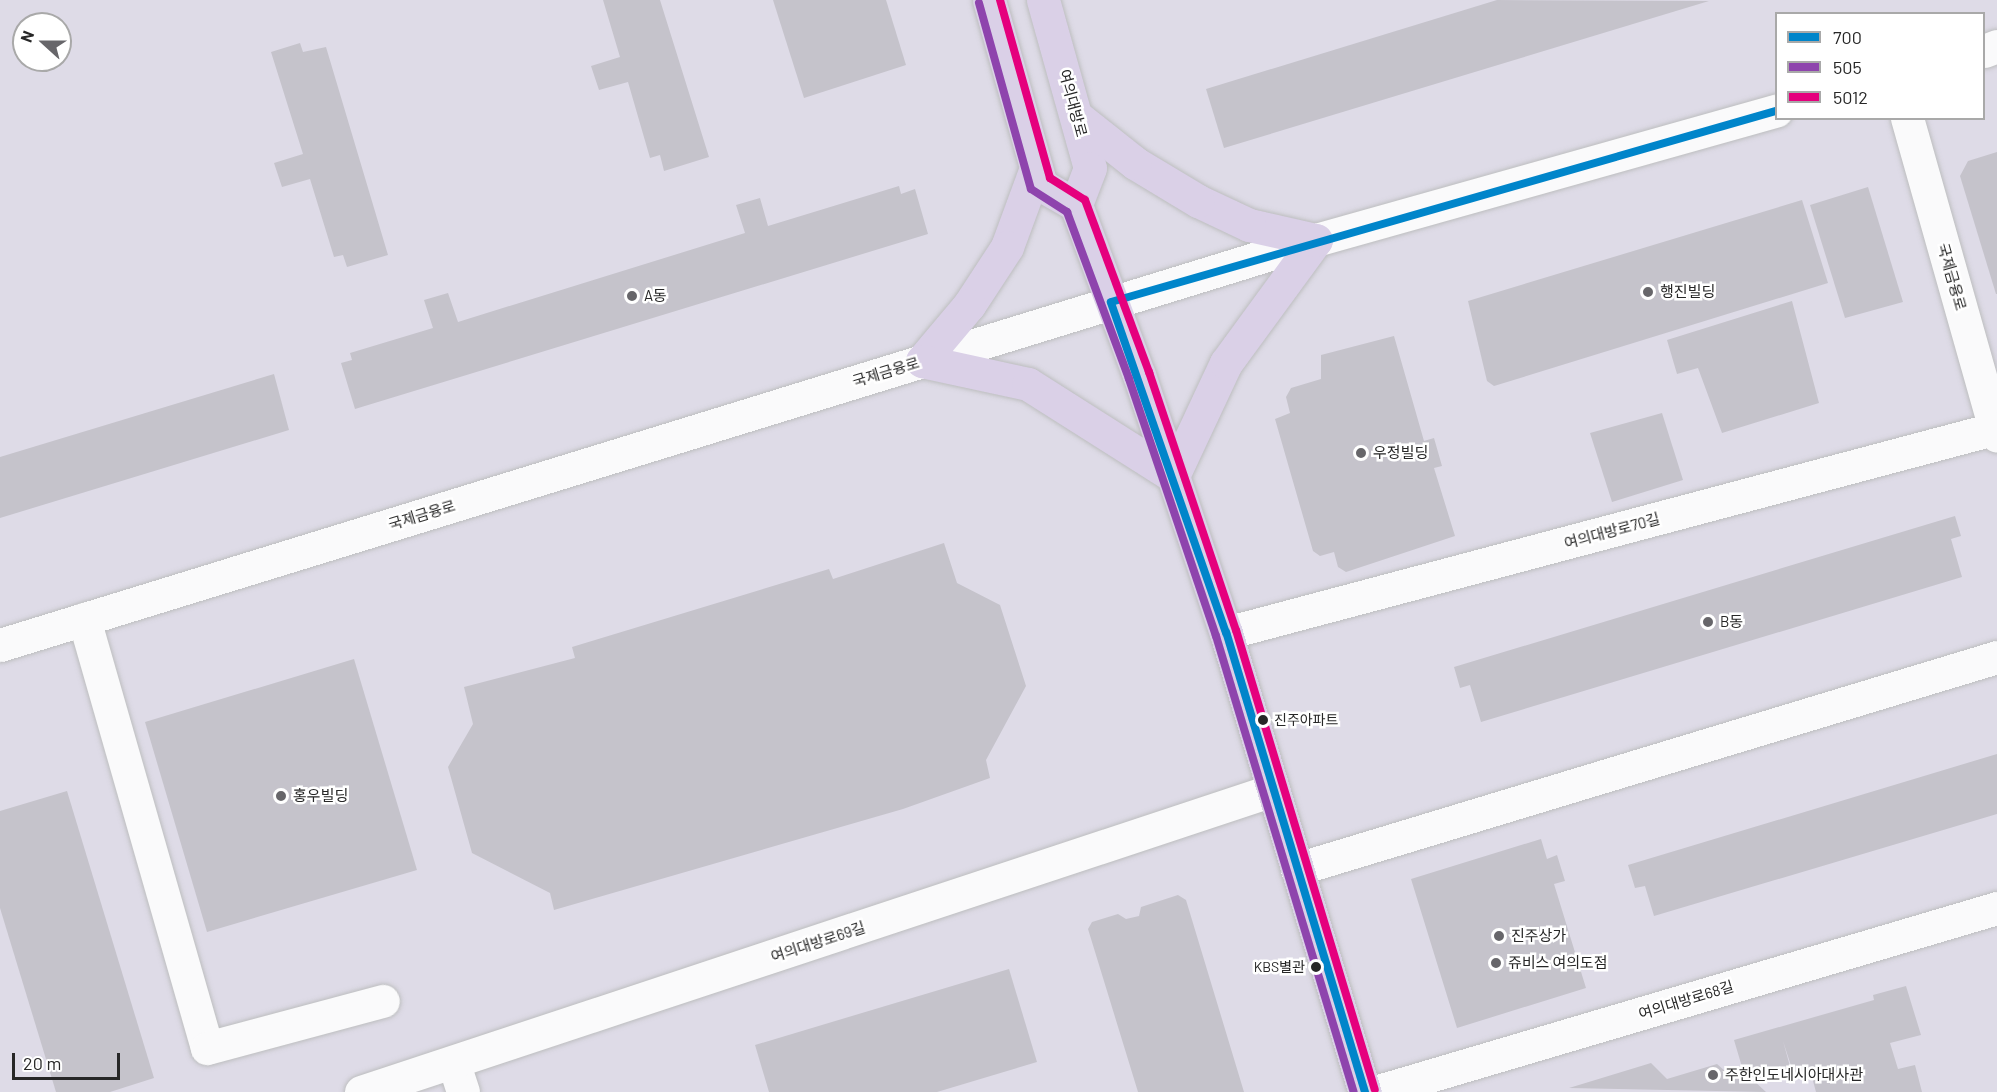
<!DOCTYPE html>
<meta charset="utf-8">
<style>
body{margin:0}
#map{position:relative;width:1997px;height:1092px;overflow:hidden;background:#dedbe7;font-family:Barlow,"Noto Sans KR",sans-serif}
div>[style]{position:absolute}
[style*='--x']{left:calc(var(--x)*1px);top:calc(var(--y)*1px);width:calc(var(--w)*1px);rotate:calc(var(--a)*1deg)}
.building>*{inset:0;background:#c5c3cb}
.roads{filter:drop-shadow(0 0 2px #bdbebf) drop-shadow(0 0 2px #bdbebf)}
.minor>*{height:33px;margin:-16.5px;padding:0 16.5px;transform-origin:16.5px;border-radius:16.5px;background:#fafafb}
.major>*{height:33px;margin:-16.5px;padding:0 16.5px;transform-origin:16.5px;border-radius:16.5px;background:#dad0e7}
.bus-1>*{height:8px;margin:-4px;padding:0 4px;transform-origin:4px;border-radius:4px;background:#0085ca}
.bus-2>*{height:8px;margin:-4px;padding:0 4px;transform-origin:4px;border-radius:4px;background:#8e44ad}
.bus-3>*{height:8px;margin:-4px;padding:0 4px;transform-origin:4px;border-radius:4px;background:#e5007d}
.dots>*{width:16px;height:16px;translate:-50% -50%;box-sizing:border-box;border:3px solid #fff;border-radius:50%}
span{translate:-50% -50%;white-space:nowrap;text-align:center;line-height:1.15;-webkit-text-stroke:5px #fff;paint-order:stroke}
.bus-label{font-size:14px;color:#272727}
.left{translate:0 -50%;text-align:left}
.right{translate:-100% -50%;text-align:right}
.street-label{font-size:15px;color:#272727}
.poi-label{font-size:15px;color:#272727}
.legend{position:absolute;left:1775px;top:12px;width:210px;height:108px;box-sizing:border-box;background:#fff;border:2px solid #a9a9a9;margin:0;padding:8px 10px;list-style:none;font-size:18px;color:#272727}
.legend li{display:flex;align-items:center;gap:12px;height:30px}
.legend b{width:30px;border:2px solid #a9a9a9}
.north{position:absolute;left:12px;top:12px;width:60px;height:60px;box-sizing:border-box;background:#fff;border:2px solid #a9a9a9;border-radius:50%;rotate:291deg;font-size:16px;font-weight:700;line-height:24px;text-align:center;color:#272727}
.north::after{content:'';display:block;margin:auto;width:21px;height:27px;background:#67666a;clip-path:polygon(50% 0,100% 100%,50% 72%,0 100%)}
.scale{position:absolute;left:12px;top:1053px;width:108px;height:27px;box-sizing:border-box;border:3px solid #272727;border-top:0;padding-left:8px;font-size:18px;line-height:21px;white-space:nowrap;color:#272727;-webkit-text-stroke:4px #fff;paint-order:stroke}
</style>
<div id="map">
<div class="building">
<i style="clip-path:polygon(603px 0,660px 0,709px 157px,664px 171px,660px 155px,650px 158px,628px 82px,599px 90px,591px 66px,620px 57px)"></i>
<i style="clip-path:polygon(773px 0,886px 0,906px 65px,804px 98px)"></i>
<i style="clip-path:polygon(1497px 0,1709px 1px,1224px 148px,1206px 89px)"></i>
<i style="clip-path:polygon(300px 43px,303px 52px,326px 47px,388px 255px,347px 267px,343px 255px,334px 257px,310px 179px,282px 187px,274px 163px,303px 154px,271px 52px)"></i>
<i style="clip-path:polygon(1997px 152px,1997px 294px,1996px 294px,1960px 176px,1968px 161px)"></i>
<i style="clip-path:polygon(899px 186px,901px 194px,915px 189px,928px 234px,355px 409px,341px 363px,352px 360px,350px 353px,433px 328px,424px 300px,448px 293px,458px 322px,745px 233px,736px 205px,760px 198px,768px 226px)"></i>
<i style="clip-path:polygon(1868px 187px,1903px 302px,1845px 318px,1810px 205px)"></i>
<i style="clip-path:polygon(1802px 200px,1828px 283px,1494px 386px,1487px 381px,1468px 301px)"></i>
<i style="clip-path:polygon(1792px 301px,1819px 403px,1722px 433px,1698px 368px,1677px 374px,1667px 340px)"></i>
<i style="clip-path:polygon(1394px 336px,1424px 441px,1434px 438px,1442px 466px,1434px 468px,1455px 536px,1346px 572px,1338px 567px,1334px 552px,1320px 556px,1313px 551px,1275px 419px,1290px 413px,1286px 397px,1291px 388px,1321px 379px,1321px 355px)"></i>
<i style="clip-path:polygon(274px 374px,289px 430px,0 518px,0 457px)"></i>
<i style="clip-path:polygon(1662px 413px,1683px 480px,1612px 502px,1590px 433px)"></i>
<i style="clip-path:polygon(1955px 516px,1961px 536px,1951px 539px,1962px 577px,1481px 722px,1470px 685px,1460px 688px,1454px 667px)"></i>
<i style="clip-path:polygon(944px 543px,957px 583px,1000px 605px,1026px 686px,986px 760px,990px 778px,903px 809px,554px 910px,550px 893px,472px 853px,448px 767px,473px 724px,464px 687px,575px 658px,572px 647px,829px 569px,833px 579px)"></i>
<i style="clip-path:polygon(354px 659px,417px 870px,207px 932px,145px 722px)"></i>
<i style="clip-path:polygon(1997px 754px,1997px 814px,1654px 916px,1645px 886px,1635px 888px,1628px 865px)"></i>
<i style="clip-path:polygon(67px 791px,154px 1078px,110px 1092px,56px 1092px,0 908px,0 811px)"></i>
<i style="clip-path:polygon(1541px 839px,1547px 859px,1557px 855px,1565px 881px,1554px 884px,1586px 988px,1457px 1028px,1411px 879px)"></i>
<i style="clip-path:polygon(1178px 895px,1186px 900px,1244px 1092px,1138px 1092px,1088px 929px,1092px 922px,1118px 914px,1126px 919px,1139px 916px,1141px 907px)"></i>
<i style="clip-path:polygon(1009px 969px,1037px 1062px,937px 1092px,769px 1092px,755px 1045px)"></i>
<i style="clip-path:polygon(1906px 986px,1921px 1035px,1890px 1043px,1898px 1069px,1915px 1065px,1922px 1092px,1816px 1092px,1810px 1070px,1794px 1075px,1783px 1041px,1791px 1070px,1756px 1080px,1742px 1067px,1734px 1040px,1874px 1000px,1873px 995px)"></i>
<i style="clip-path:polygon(1651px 1063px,1667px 1079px,1717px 1064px,1725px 1071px,1739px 1067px,1766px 1092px,1569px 1088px)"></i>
</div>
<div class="roads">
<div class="minor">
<i style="--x:1984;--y:51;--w:14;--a:-21"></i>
<i style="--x:1907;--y:118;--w:330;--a:74.2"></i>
<i style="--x:84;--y:619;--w:446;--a:74"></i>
<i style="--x:207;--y:1048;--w:182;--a:-15"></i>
<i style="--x:1226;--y:633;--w:798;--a:-14.89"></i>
<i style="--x:0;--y:645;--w:1377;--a:-17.11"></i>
<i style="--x:1316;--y:240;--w:478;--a:-15.7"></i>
<i style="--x:1297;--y:869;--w:731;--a:-16.85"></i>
<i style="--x:454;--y:1064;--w:29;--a:72"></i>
<i style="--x:361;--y:1092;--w:961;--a:-18.32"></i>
<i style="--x:1375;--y:1092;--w:649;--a:-16.48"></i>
</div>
<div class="major">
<i style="--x:989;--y:0;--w:192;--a:74.3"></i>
<i style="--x:1041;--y:185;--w:40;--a:29.7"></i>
<i style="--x:1076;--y:205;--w:181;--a:69.7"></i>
<i style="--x:1139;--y:375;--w:272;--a:71.4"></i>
<i style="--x:1226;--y:633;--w:480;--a:73.2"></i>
<i style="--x:1043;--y:0;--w:174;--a:74.4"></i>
<i style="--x:1090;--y:168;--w:40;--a:111"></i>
<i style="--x:1036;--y:168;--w:84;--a:110.2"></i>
<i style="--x:1007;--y:247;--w:69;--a:123.2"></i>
<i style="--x:969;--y:305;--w:73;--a:130"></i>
<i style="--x:922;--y:361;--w:108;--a:12.2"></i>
<i style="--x:1028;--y:384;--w:172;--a:32.4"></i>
<i style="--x:1173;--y:476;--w:125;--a:-64.9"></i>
<i style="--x:1226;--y:363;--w:152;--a:-53.8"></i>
<i style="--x:1316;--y:240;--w:69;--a:-167.4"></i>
<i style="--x:1249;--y:225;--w:56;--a:-154.8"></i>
<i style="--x:1198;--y:201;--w:74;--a:-148.9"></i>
<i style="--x:1135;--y:163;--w:74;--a:-141.6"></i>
</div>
</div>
<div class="bus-1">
<i style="--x:1365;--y:1092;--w:480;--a:-106.8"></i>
<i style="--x:1226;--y:633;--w:350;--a:-109.2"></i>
<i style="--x:1111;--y:302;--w:692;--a:-16.03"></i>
</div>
<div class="bus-2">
<i style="--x:979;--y:3;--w:193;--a:74.4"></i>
<i style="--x:1031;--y:189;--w:43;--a:32.6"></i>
<i style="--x:1067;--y:212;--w:178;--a:69.6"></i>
<i style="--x:1129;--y:379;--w:271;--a:71.3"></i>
<i style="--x:1216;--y:636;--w:476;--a:73.2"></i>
</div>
<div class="bus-3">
<i style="--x:1000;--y:0;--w:185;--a:74.3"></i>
<i style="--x:1050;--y:178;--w:41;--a:32.2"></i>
<i style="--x:1085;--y:200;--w:184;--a:69.6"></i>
<i style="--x:1149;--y:372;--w:272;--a:71.4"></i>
<i style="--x:1236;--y:630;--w:480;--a:73.2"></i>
</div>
<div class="dots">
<i style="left:1648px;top:292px;background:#67666a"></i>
<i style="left:632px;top:296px;background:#67666a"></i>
<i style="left:1361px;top:453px;background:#67666a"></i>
<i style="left:1708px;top:622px;background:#67666a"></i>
<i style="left:1263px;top:720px;background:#272727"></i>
<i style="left:281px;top:796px;background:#67666a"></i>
<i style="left:1499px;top:936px;background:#67666a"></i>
<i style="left:1496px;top:963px;background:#67666a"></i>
<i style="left:1316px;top:967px;background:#272727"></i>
<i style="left:1713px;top:1075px;background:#67666a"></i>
</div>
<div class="bus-label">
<span class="left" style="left:1274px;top:720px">진주아파트</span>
<span class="right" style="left:1305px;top:967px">KBS별관</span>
</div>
<div class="street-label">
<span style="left:1073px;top:103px;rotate:75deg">여의대방로</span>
<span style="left:1952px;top:277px;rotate:74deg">국제금융로</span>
<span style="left:886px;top:372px;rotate:-17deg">국제금융로</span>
<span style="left:422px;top:515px;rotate:-17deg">국제금융로</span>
<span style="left:1612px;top:531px;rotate:-15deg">여의대방로70길</span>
<span style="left:818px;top:942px;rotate:-18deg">여의대방로69길</span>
<span style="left:1686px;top:1000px;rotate:-17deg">여의대방로68길</span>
</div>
<div class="poi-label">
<span class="left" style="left:1660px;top:292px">행진빌딩</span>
<span class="left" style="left:644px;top:296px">A동</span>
<span class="left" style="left:1373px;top:453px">우정빌딩</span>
<span class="left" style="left:1720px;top:622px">B동</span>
<span class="left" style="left:293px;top:796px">홍우빌딩</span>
<span class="left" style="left:1511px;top:936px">진주상가</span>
<span class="left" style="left:1508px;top:963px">쥬비스 여의도점</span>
<span class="left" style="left:1725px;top:1075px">주한인도네시아대사관</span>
</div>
<ul class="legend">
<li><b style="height:8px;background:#0085ca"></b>700</li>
<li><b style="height:8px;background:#8e44ad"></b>505</li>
<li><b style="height:8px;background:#e5007d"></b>5012</li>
</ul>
<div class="north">N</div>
<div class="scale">20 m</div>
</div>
